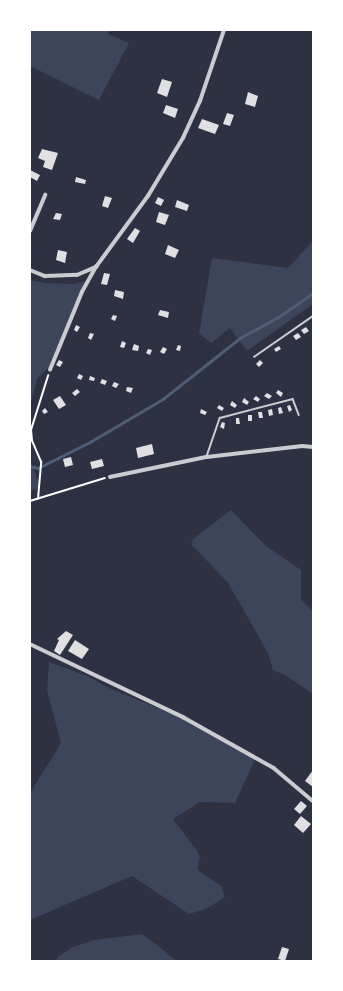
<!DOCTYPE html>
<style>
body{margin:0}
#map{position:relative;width:343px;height:991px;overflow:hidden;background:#2d3142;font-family:"Source Serif 4",serif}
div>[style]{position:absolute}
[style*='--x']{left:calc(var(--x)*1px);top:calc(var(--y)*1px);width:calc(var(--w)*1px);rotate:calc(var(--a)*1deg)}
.green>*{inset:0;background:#3c4559}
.stream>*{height:2.5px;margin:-1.25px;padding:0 1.25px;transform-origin:1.25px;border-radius:1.25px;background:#4f5d75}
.building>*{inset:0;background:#e0e0e3}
.path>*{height:1.5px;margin:-0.75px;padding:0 0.75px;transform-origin:0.75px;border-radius:0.75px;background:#fff}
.service>*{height:1.5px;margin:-0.75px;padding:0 0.75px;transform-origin:0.75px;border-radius:0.75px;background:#caccd0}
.minor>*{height:3.5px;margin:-1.75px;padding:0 1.75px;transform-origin:1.75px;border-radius:1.75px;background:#caccd0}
span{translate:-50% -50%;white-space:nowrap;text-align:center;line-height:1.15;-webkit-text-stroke:3px #fff;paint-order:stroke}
.frame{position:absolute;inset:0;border:31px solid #fff;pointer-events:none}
</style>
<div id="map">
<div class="green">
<i style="clip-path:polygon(30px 30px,110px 30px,108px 34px,129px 43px,99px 100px,30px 66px)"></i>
<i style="clip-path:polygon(313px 241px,313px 304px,247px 351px,230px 328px,211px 343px,199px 333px,212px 258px,288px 268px)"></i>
<i style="clip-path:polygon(30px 280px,45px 283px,75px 284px,88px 280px,50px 366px,37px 379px,30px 406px)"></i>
<i style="clip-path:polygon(30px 458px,40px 488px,30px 491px)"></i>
<i style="clip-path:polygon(231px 510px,266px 546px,301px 570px,301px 599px,313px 612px,313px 694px,285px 675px,273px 670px,268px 653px,228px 583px,191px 544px,193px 539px)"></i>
<i style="clip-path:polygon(49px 662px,87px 676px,109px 688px,175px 715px,255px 759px,235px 803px,200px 802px,173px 819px,197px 851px,201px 859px,199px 860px,198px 870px,221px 886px,225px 897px,206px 909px,189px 914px,132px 876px,30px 920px,30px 793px,61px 743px,47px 691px)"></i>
<i style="clip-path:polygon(142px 934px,156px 944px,176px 961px,56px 961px,58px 957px,73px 947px,94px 940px)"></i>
</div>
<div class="stream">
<i style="--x:30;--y:466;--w:8;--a:14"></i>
<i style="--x:38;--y:468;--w:58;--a:-26.6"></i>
<i style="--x:90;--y:442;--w:85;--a:-30.5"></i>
<i style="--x:163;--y:399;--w:98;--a:-38.4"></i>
<i style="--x:240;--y:338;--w:46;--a:-28.8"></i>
<i style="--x:280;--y:316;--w:40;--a:-34.9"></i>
</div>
<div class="building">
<i style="clip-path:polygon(162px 79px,172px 82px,167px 97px,157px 93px)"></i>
<i style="clip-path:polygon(248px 92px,258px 96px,255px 107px,245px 104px)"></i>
<i style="clip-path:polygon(166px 105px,178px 109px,175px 118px,163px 113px)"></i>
<i style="clip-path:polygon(227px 113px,234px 115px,230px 126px,223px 124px)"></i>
<i style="clip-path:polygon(202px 119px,219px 125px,215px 134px,198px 128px)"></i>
<i style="clip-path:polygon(42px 149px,58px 153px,52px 170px,43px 167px,45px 161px,38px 158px)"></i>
<i style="clip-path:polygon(30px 170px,40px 175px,37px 181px,30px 177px)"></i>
<i style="clip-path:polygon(76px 177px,86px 180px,85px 184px,75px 182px)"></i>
<i style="clip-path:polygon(105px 196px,112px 198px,108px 208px,102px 206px)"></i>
<i style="clip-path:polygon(158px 197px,164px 200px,161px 206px,155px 203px)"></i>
<i style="clip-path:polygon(177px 200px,189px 205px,187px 211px,175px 207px)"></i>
<i style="clip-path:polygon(159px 212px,169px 215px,165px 225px,156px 222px)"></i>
<i style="clip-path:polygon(56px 213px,62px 214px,60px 220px,53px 219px)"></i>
<i style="clip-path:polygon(135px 228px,140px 231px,133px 243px,127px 239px)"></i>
<i style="clip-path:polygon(168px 245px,179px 250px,175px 258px,165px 254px)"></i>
<i style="clip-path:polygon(58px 250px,67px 252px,65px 263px,56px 260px)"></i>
<i style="clip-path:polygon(104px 273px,110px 274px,107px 285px,101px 284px)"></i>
<i style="clip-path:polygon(115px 290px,124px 292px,123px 299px,114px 296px)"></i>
<i style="clip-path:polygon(160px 310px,169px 312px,168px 318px,158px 315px)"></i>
<i style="clip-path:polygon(113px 315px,117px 316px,115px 321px,111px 319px)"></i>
<i style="clip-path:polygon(76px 325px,80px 327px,77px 332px,74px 330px)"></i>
<i style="clip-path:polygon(306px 327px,309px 331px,304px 334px,301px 330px)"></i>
<i style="clip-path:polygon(90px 333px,94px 334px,91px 340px,88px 338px)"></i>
<i style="clip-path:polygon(298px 333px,301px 337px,296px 340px,293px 336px)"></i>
<i style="clip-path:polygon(122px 341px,126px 343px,124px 348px,120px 347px)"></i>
<i style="clip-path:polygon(134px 344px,139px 346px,138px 351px,132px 350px)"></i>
<i style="clip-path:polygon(178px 345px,181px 346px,180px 351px,176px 350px)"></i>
<i style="clip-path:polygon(279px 346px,281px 349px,276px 352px,274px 349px)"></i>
<i style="clip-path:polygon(163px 347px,167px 349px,164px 354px,160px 352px)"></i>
<i style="clip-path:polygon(148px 349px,152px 350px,150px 355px,146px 353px)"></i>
<i style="clip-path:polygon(59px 360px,63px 362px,60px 367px,56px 365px)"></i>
<i style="clip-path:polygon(260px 360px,263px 363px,259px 367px,256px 364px)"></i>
<i style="clip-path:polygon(79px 374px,83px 376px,81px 380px,77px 378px)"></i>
<i style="clip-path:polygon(90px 376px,95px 378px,94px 381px,89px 380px)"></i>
<i style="clip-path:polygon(102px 379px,107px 381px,105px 385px,100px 383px)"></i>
<i style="clip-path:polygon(114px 382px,119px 384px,116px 388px,112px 386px)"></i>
<i style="clip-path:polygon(127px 387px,133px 388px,131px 393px,126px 391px)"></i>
<i style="clip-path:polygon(77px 389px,80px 392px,75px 396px,72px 393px)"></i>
<i style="clip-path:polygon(278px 390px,283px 393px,281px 397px,276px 393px)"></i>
<i style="clip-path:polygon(267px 393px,272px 396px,269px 399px,264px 396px)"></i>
<i style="clip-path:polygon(60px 396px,66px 405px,59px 409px,53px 400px)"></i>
<i style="clip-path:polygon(256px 396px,260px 399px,258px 402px,253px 399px)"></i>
<i style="clip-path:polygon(244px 398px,249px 402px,247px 405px,242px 402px)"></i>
<i style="clip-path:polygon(232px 401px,237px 405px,235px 408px,230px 405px)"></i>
<i style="clip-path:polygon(219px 405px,224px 408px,222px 411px,217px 408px)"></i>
<i style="clip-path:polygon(290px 405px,292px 410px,289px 412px,287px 406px)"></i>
<i style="clip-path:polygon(281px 407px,283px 413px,279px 414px,278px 408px)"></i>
<i style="clip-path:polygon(45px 408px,48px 412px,44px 414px,42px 411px)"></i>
<i style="clip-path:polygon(201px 409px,207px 412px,205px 415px,200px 413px)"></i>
<i style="clip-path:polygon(272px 409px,273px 415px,269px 416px,268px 410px)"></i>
<i style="clip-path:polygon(258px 412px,262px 412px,263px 418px,259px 418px)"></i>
<i style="clip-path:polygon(248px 415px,252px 415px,252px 421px,248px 421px)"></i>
<i style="clip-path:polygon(236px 418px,239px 418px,240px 424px,236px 424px)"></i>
<i style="clip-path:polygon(222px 422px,225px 423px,224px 429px,220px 427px)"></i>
<i style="clip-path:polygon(152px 444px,154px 454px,138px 458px,136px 448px)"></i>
<i style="clip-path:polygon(71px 457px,73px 465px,65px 467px,63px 459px)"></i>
<i style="clip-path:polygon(102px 459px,104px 466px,92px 469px,90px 462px)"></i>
<i style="clip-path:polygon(66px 631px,73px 635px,60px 655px,54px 651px,59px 640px,57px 639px)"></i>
<i style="clip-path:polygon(75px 640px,89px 649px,82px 659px,68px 651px)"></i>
<i style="clip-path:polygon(313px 770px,313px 787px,305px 781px)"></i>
<i style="clip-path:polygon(301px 801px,307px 806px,300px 814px,294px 809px)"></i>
<i style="clip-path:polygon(301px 816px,311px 824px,303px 833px,294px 825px)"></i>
<i style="clip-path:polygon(282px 947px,289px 949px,285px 961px,278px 959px)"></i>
</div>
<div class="path">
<i style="--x:38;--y:499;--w:37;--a:-85"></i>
<i style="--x:41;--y:462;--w:23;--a:-113"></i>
<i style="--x:32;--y:441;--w:11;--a:-95"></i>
<i style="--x:31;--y:430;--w:57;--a:-72.5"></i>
<i style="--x:30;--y:501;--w:78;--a:-17"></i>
</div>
<div class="service">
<i style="--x:254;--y:357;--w:72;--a:-34.8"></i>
<i style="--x:207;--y:455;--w:39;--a:-71"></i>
<i style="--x:220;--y:418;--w:75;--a:-14.6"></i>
<i style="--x:293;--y:399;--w:17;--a:69"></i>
</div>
<div class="minor">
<i style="--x:30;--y:231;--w:39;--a:-67"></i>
<i style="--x:30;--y:270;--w:16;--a:22"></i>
<i style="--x:45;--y:276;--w:32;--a:-2"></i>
<i style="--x:77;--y:275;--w:21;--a:-23"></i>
<i style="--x:50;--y:370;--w:84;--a:-67.7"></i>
<i style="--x:82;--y:292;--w:29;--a:-61"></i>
<i style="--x:96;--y:267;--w:88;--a:-53.8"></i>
<i style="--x:148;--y:196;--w:68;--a:-58.9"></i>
<i style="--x:183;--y:138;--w:41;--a:-65.3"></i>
<i style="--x:200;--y:101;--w:75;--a:-71.3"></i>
<i style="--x:110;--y:477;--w:99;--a:-11.7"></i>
<i style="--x:207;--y:457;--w:96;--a:-6.6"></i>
<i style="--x:302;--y:446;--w:11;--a:5"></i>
<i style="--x:30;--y:644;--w:170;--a:25.5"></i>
<i style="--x:183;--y:717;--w:104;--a:29.3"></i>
<i style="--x:274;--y:768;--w:51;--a:40.2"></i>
</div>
<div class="frame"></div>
</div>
